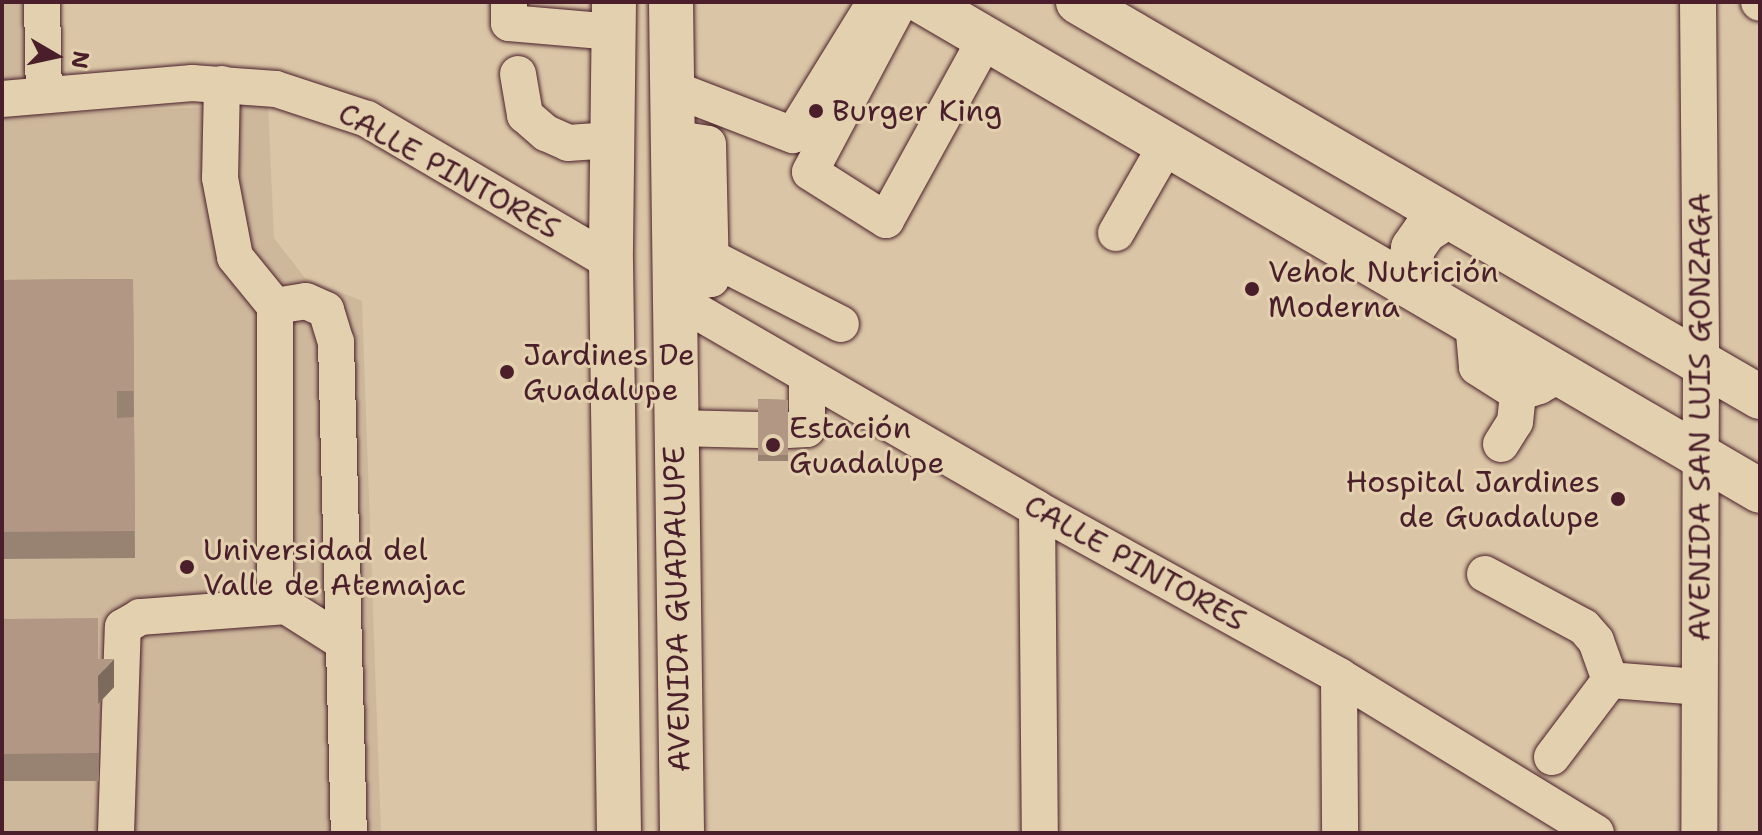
<!DOCTYPE html>
<meta charset="utf-8">
<style>
body{margin:0}
#map{position:relative;width:1762px;height:835px;overflow:hidden;background:#dac6a6;font-family:"Shantell Sans",sans-serif}
div>[style]{position:absolute}
[style*='--x']{left:calc(var(--x)*1px);top:calc(var(--y)*1px);width:calc(var(--w)*1px);rotate:calc(var(--a)*1deg)}
.built>*{inset:0;background:#ceb89c}
.roads{filter:drop-shadow(0 0 2px #4a1f2b) drop-shadow(0 0 2px #4a1f2b)}
.minor>*{height:36px;margin:-18px;padding:0 18px;transform-origin:18px;border-radius:18px;background:#e3d0ae}
.major>*{height:44px;margin:-22px;padding:0 22px;transform-origin:22px;border-radius:22px;background:#e3d0ae}
.wall>*{inset:0;background:#988272}
.shaded-wall>*{inset:0;background:#7c6a5c}
.building>*{inset:0;background:#b19784}
.dots>*{width:22px;height:22px;translate:-50% -50%;box-sizing:border-box;border:4px solid #e3d0ae;border-radius:50%}
span{translate:-50% -50%;white-space:nowrap;text-align:center;line-height:1.15;-webkit-text-stroke:6px #e3d0ae;paint-order:stroke}
.poi-label{font-size:30px;color:#4a1f2b}
.left{translate:0 -50%;text-align:left}
.right{translate:-100% -50%;text-align:right}
.street-label{font-size:30px;color:#4a1f2b}
.frame{position:absolute;inset:0;border:4px solid #4a1f2b;pointer-events:none}
.north{position:absolute;left:16px;top:16px;width:80px;height:80px;-webkit-text-stroke:6px #e3d0ae;paint-order:stroke;rotate:99deg;font-size:22px;font-weight:700;line-height:32px;text-align:center;color:#4a1f2b}
.north::after{content:'';display:block;margin:auto;width:28px;height:36px;background:#4a1f2b;clip-path:polygon(50% 0,100% 100%,50% 72%,0 100%)}
</style>
<div id="map">
<div class="built">
<i style="clip-path:polygon(2px 2px,32px 2px,41px 115px,268px 104px,274px 238px,305px 278px,362px 301px,381px 833px,2px 833px)"></i>
</div>
<div class="roads">
<div class="minor">
<i style="--x:42;--y:2;--w:93;--a:88.8"></i>
<i style="--x:509;--y:2;--w:21;--a:90"></i>
<i style="--x:509;--y:23;--w:105;--a:4.9"></i>
<i style="--x:900;--y:2;--w:192;--a:117.9"></i>
<i style="--x:810;--y:172;--w:90;--a:32.3"></i>
<i style="--x:886;--y:220;--w:208;--a:-61.2"></i>
<i style="--x:1698;--y:2;--w:361;--a:89.5"></i>
<i style="--x:1701;--y:363;--w:470;--a:90.2"></i>
<i style="--x:1759;--y:2;--w:1;--a:45"></i>
<i style="--x:518;--y:74;--w:42;--a:80.3"></i>
<i style="--x:525;--y:115;--w:28;--a:41"></i>
<i style="--x:546;--y:133;--w:24;--a:24"></i>
<i style="--x:568;--y:143;--w:44;--a:-3.9"></i>
<i style="--x:222;--y:84;--w:94;--a:91.2"></i>
<i style="--x:220;--y:178;--w:80;--a:79.2"></i>
<i style="--x:235;--y:257;--w:63;--a:50.8"></i>
<i style="--x:275;--y:306;--w:273;--a:90"></i>
<i style="--x:275;--y:579;--w:29;--a:68"></i>
<i style="--x:286;--y:606;--w:67;--a:32.3"></i>
<i style="--x:671;--y:88;--w:131;--a:21.1"></i>
<i style="--x:793;--y:135;--w:156;--a:-58.3"></i>
<i style="--x:2;--y:99;--w:191;--a:-4.8"></i>
<i style="--x:192;--y:83;--w:84;--a:4.1"></i>
<i style="--x:276;--y:89;--w:96;--a:18.2"></i>
<i style="--x:367;--y:119;--w:283;--a:30.4"></i>
<i style="--x:671;--y:138;--w:37;--a:9"></i>
<i style="--x:708;--y:144;--w:135;--a:88.7"></i>
<i style="--x:711;--y:279;--w:39;--a:171"></i>
<i style="--x:1116;--y:233;--w:103;--a:-60.2"></i>
<i style="--x:710;--y:257;--w:147;--a:27.1"></i>
<i style="--x:672;--y:297;--w:422;--a:30.1"></i>
<i style="--x:1037;--y:509;--w:345;--a:28.9"></i>
<i style="--x:1339;--y:676;--w:301;--a:31.4"></i>
<i style="--x:275;--y:306;--w:31;--a:-9"></i>
<i style="--x:306;--y:301;--w:22;--a:24"></i>
<i style="--x:326;--y:310;--w:34;--a:73"></i>
<i style="--x:336;--y:342;--w:491;--a:88.5"></i>
<i style="--x:1473;--y:322;--w:45;--a:84.9"></i>
<i style="--x:1477;--y:367;--w:49;--a:32.4"></i>
<i style="--x:1518;--y:393;--w:22;--a:-18"></i>
<i style="--x:1539;--y:386;--w:25;--a:-29"></i>
<i style="--x:674;--y:428;--w:84;--a:1.4"></i>
<i style="--x:788;--y:430;--w:19;--a:-3"></i>
<i style="--x:807;--y:429;--w:53;--a:-90"></i>
<i style="--x:1501;--y:444;--w:26;--a:-58"></i>
<i style="--x:1515;--y:422;--w:29;--a:-84"></i>
<i style="--x:1037;--y:509;--w:324;--a:89.5"></i>
<i style="--x:1485;--y:574;--w:112;--a:28.2"></i>
<i style="--x:1584;--y:627;--w:18;--a:49"></i>
<i style="--x:1596;--y:641;--w:41;--a:70.3"></i>
<i style="--x:1339;--y:676;--w:157;--a:89.6"></i>
<i style="--x:1552;--y:757;--w:96;--a:-53"></i>
<i style="--x:1610;--y:680;--w:89;--a:4.5"></i>
<i style="--x:116;--y:833;--w:206;--a:-88.1"></i>
<i style="--x:123;--y:627;--w:20;--a:-30"></i>
<i style="--x:140;--y:617;--w:146;--a:-4.3"></i>
</div>
<div class="major">
<i style="--x:614;--y:2;--w:260;--a:90.7"></i>
<i style="--x:611;--y:262;--w:571;--a:89.2"></i>
<i style="--x:671;--y:2;--w:831;--a:89.24"></i>
<i style="--x:923;--y:2;--w:969;--a:30.29"></i>
<i style="--x:1078;--y:2;--w:788;--a:30.08"></i>
<i style="--x:1407;--y:283;--w:36;--a:-80"></i>
<i style="--x:1413;--y:248;--w:21;--a:-55"></i>
<i style="--x:1425;--y:231;--w:27;--a:-33"></i>
</div>
</div>
<div class="wall">
<i style="clip-path:polygon(133px 279px,135px 558px,2px 559px,2px 280px)"></i>
<i style="clip-path:polygon(758px 399px,788px 400px,788px 461px,758px 461px)"></i>
<i style="clip-path:polygon(2px 619px,98px 659px,114px 687px,98px 704px,99px 781px,2px 781px)"></i>
</div>
<div class="shaded-wall">
<i style="clip-path:polygon(114px 659px,114px 687px,98px 704px,98px 676px)"></i>
</div>
<div class="building">
<i style="clip-path:polygon(133px 279px,134px 391px,117px 391px,117px 418px,134px 417px,135px 531px,2px 532px,2px 280px)"></i>
<i style="clip-path:polygon(758px 399px,788px 400px,788px 455px,758px 455px)"></i>
<i style="clip-path:polygon(98px 618px,98px 659px,114px 659px,98px 676px,99px 753px,2px 754px,2px 619px)"></i>
</div>
<div class="dots">
<i style="left:816px;top:111px;background:#4a1f2b"></i>
<i style="left:1252px;top:289px;background:#4a1f2b"></i>
<i style="left:507px;top:372px;background:#4a1f2b"></i>
<i style="left:773px;top:445px;background:#4a1f2b"></i>
<i style="left:1618px;top:499px;background:#4a1f2b"></i>
<i style="left:187px;top:567px;background:#4a1f2b"></i>
</div>
<div class="poi-label">
<span class="left" style="left:832px;top:111px">Burger King</span>
<span class="left" style="left:1268px;top:289px">Vehok Nutrición<br>Moderna</span>
<span class="left" style="left:523px;top:372px">Jardines De<br>Guadalupe</span>
<span class="left" style="left:789px;top:445px">Estación<br>Guadalupe</span>
<span class="right" style="left:1600px;top:499px">Hospital Jardines<br>de Guadalupe</span>
<span class="left" style="left:203px;top:567px">Universidad del<br>Valle de Atemajac</span>
</div>
<div class="street-label">
<span style="left:449px;top:171px;rotate:29deg">CALLE PINTORES</span>
<span style="left:1700px;top:417px;rotate:-90deg">AVENIDA SAN LUIS GONZAGA</span>
<span style="left:1135px;top:563px;rotate:29deg">CALLE PINTORES</span>
<span style="left:677px;top:609px;rotate:-91deg">AVENIDA GUADALUPE</span>
</div>
<div class="frame"></div>
<div class="north">N</div>
</div>
